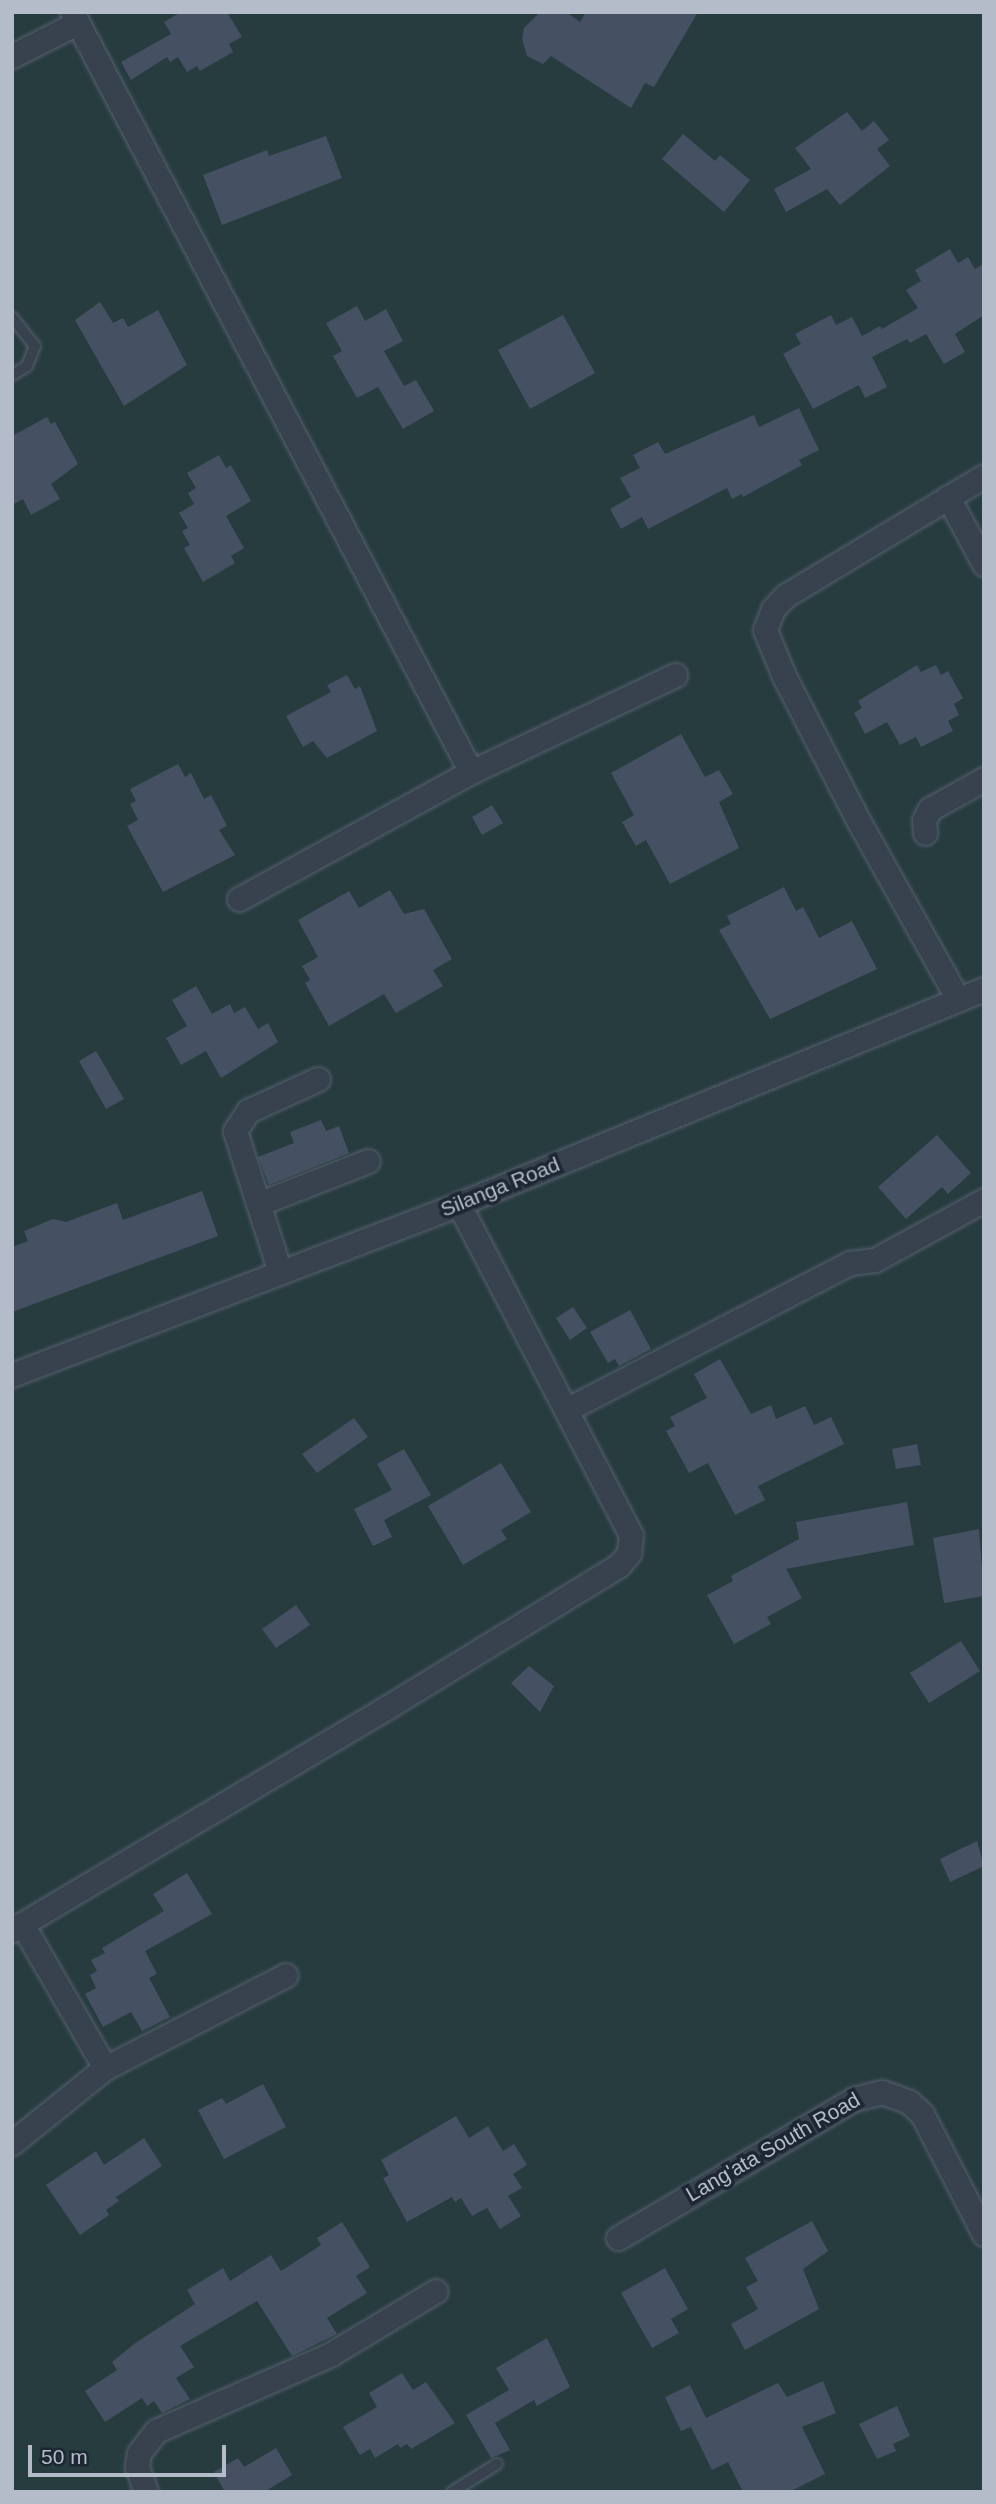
<!DOCTYPE html>
<style>
body{margin:0}
#map{position:relative;width:996px;height:2504px;overflow:hidden;background:#242f3e;font-family:Helvetica,sans-serif}
div>[style]{position:absolute}
[style*='--x']{left:calc(var(--x)*1px);top:calc(var(--y)*1px);width:calc(var(--w)*1px);rotate:calc(var(--a)*1deg)}
.green>*{inset:0;background:#263c3f}
.building>*{inset:0;background:#455162}
.roads{filter:drop-shadow(0 0 2px #565f6c) drop-shadow(0 0 2px #565f6c)}
.service>*{height:10px;margin:-5px;padding:0 5px;transform-origin:5px;border-radius:5px;background:#38414e}
.minor>*{height:23px;margin:-11.5px;padding:0 11.5px;transform-origin:11.5px;border-radius:11.5px;background:#38414e}
span{translate:-50% -50%;white-space:nowrap;text-align:center;line-height:1.15;-webkit-text-stroke:7px #1d2633;paint-order:stroke}
.street-label{font-size:21px;color:#b4bcc9}
.frame{position:absolute;inset:0;border:14px solid #b4bcc9;pointer-events:none}
.scale{position:absolute;left:28px;top:2445px;width:198px;height:32px;box-sizing:border-box;border:4px solid #b4bcc9;border-top:0;padding-left:9px;font-size:21px;line-height:24px;white-space:nowrap;color:#b4bcc9;-webkit-text-stroke:5px #1d2633;paint-order:stroke}
</style>
<div id="map">
<div class="green">
<i style="clip-path:polygon(12px 12px,984px 12px,984px 2492px,12px 2492px)"></i>
</div>
<div class="building">
<i style="clip-path:polygon(181px 12px,227px 12px,242px 37px,229px 44px,233px 52px,200px 71px,197px 66px,187px 72px,178px 57px,170px 62px,167px 57px,131px 80px,121px 62px,171px 34px,164px 22px)"></i>
<i style="clip-path:polygon(540px 12px,566px 12px,580px 22px,586px 12px,698px 12px,654px 87px,645px 83px,631px 108px,551px 56px,543px 64px,527px 56px,522px 39px,524px 28px)"></i>
<i style="clip-path:polygon(847px 112px,862px 131px,874px 121px,889px 140px,877px 149px,890px 166px,840px 205px,827px 189px,786px 212px,774px 189px,811px 169px,795px 148px)"></i>
<i style="clip-path:polygon(683px 134px,715px 161px,720px 155px,750px 180px,724px 212px,662px 159px)"></i>
<i style="clip-path:polygon(326px 136px,342px 178px,222px 225px,203px 175px,267px 150px,269px 156px)"></i>
<i style="clip-path:polygon(950px 249px,958px 263px,968px 257px,975px 269px,984px 264px,984px 315px,955px 334px,965px 352px,944px 364px,926px 334px,910px 343px,907px 339px,872px 357px,887px 387px,865px 398px,859px 385px,813px 409px,783px 354px,801px 344px,795px 334px,831px 315px,836px 325px,852px 317px,862px 336px,880px 326px,882px 329px,918px 308px,906px 290px,921px 281px,915px 270px)"></i>
<i style="clip-path:polygon(100px 302px,113px 323px,123px 318px,128px 327px,158px 310px,187px 365px,124px 406px,75px 320px)"></i>
<i style="clip-path:polygon(357px 306px,365px 321px,386px 309px,403px 341px,384px 351px,404px 386px,416px 380px,434px 411px,403px 429px,378px 387px,357px 398px,333px 356px,342px 351px,326px 323px)"></i>
<i style="clip-path:polygon(563px 315px,595px 373px,530px 409px,498px 350px)"></i>
<i style="clip-path:polygon(799px 408px,819px 450px,799px 460px,802px 465px,743px 497px,742px 494px,732px 499px,727px 488px,648px 529px,642px 517px,621px 529px,610px 509px,631px 497px,620px 478px,640px 468px,633px 455px,658px 442px,665px 454px,754px 415px,759px 427px)"></i>
<i style="clip-path:polygon(47px 417px,51px 424px,55px 422px,78px 464px,51px 484px,60px 499px,31px 515px,23px 499px,12px 505px,12px 436px)"></i>
<i style="clip-path:polygon(219px 455px,226px 468px,231px 465px,251px 501px,226px 516px,244px 548px,231px 556px,235px 563px,203px 582px,184px 548px,190px 545px,182px 531px,188px 528px,179px 513px,194px 504px,188px 493px,196px 488px,187px 473px)"></i>
<i style="clip-path:polygon(917px 665px,921px 672px,936px 665px,941px 675px,948px 671px,963px 698px,954px 704px,959px 715px,948px 721px,953px 731px,921px 747px,916px 737px,900px 745px,887px 722px,865px 734px,854px 713px,862px 708px,858px 701px)"></i>
<i style="clip-path:polygon(347px 675px,355px 689px,360px 686px,377px 731px,327px 758px,313px 741px,303px 747px,286px 716px,331px 692px,327px 685px)"></i>
<i style="clip-path:polygon(681px 734px,705px 777px,719px 770px,733px 794px,719px 802px,739px 848px,670px 884px,646px 840px,636px 846px,622px 822px,634px 815px,611px 773px)"></i>
<i style="clip-path:polygon(178px 764px,185px 777px,191px 773px,204px 799px,211px 795px,227px 826px,219px 830px,235px 855px,163px 892px,127px 826px,138px 820px,130px 804px,136px 801px,130px 789px)"></i>
<i style="clip-path:polygon(492px 805px,503px 823px,482px 835px,472px 817px)"></i>
<i style="clip-path:polygon(784px 887px,796px 911px,803px 907px,819px 938px,852px 921px,877px 969px,770px 1019px,719px 930px,731px 924px,727px 916px)"></i>
<i style="clip-path:polygon(390px 890px,404px 914px,424px 909px,452px 959px,433px 970px,443px 986px,396px 1013px,384px 994px,329px 1026px,305px 983px,310px 980px,302px 966px,318px 957px,298px 920px,349px 891px,359px 908px)"></i>
<i style="clip-path:polygon(196px 986px,212px 1014px,230px 1004px,234px 1013px,245px 1007px,258px 1029px,268px 1023px,278px 1042px,221px 1078px,206px 1051px,181px 1065px,166px 1038px,187px 1026px,172px 1000px)"></i>
<i style="clip-path:polygon(96px 1051px,124px 1099px,106px 1109px,79px 1061px)"></i>
<i style="clip-path:polygon(321px 1120px,326px 1131px,339px 1126px,349px 1153px,269px 1185px,258px 1157px,294px 1143px,290px 1132px)"></i>
<i style="clip-path:polygon(937px 1135px,971px 1173px,948px 1194px,942px 1187px,906px 1219px,878px 1187px)"></i>
<i style="clip-path:polygon(202px 1191px,218px 1236px,12px 1312px,12px 1247px,28px 1241px,24px 1231px,53px 1219px,66px 1222px,117px 1203px,123px 1220px)"></i>
<i style="clip-path:polygon(573px 1307px,587px 1328px,570px 1340px,556px 1318px)"></i>
<i style="clip-path:polygon(630px 1310px,651px 1349px,619px 1366px,615px 1359px,608px 1363px,590px 1332px)"></i>
<i style="clip-path:polygon(720px 1359px,751px 1414px,771px 1405px,776px 1419px,805px 1406px,814px 1425px,831px 1417px,844px 1444px,758px 1486px,765px 1500px,735px 1515px,708px 1463px,689px 1473px,666px 1431px,675px 1426px,670px 1417px,707px 1398px,694px 1374px)"></i>
<i style="clip-path:polygon(354px 1418px,368px 1437px,317px 1473px,302px 1454px)"></i>
<i style="clip-path:polygon(917px 1444px,921px 1465px,896px 1469px,892px 1449px)"></i>
<i style="clip-path:polygon(404px 1449px,431px 1495px,384px 1520px,392px 1537px,373px 1546px,354px 1509px,392px 1490px,377px 1464px)"></i>
<i style="clip-path:polygon(501px 1463px,531px 1512px,501px 1530px,507px 1539px,463px 1565px,428px 1506px)"></i>
<i style="clip-path:polygon(907px 1502px,914px 1545px,786px 1569px,802px 1598px,767px 1617px,771px 1624px,734px 1644px,707px 1595px,733px 1581px,731px 1576px,799px 1539px,796px 1522px)"></i>
<i style="clip-path:polygon(979px 1529px,984px 1596px,944px 1603px,933px 1538px)"></i>
<i style="clip-path:polygon(296px 1605px,310px 1625px,276px 1648px,262px 1629px)"></i>
<i style="clip-path:polygon(961px 1641px,980px 1671px,929px 1703px,910px 1673px)"></i>
<i style="clip-path:polygon(529px 1666px,554px 1686px,540px 1712px,511px 1683px)"></i>
<i style="clip-path:polygon(977px 1841px,984px 1866px,950px 1882px,940px 1859px)"></i>
<i style="clip-path:polygon(187px 1873px,212px 1914px,145px 1951px,157px 1974px,149px 1978px,170px 2017px,142px 2031px,131px 2012px,103px 2027px,85px 1994px,96px 1988px,90px 1975px,97px 1971px,91px 1960px,105px 1953px,102px 1948px,164px 1911px,153px 1894px)"></i>
<i style="clip-path:polygon(263px 2084px,286px 2127px,224px 2159px,198px 2110px,222px 2098px,226px 2104px)"></i>
<i style="clip-path:polygon(456px 2116px,469px 2138px,488px 2126px,503px 2151px,514px 2144px,527px 2165px,513px 2174px,522px 2188px,508px 2196px,521px 2216px,500px 2229px,487px 2208px,472px 2216px,461px 2198px,455px 2202px,452px 2197px,407px 2222px,383px 2178px,389px 2175px,381px 2160px)"></i>
<i style="clip-path:polygon(144px 2138px,162px 2166px,116px 2197px,119px 2201px,106px 2210px,109px 2215px,80px 2235px,46px 2185px,96px 2151px,104px 2165px)"></i>
<i style="clip-path:polygon(812px 2221px,828px 2251px,803px 2269px,819px 2309px,745px 2350px,731px 2324px,758px 2309px,746px 2287px,758px 2281px,745px 2258px)"></i>
<i style="clip-path:polygon(342px 2222px,370px 2267px,356px 2276px,367px 2293px,327px 2318px,337px 2334px,292px 2356px,257px 2301px,180px 2346px,194px 2367px,176px 2378px,190px 2399px,162px 2413px,154px 2401px,147px 2406px,142px 2398px,105px 2422px,85px 2391px,117px 2370px,112px 2362px,134px 2344px,195px 2304px,187px 2290px,223px 2268px,230px 2281px,271px 2255px,281px 2271px,321px 2245px,317px 2238px)"></i>
<i style="clip-path:polygon(665px 2268px,688px 2309px,671px 2319px,679px 2333px,652px 2348px,621px 2293px)"></i>
<i style="clip-path:polygon(547px 2338px,570px 2387px,537px 2406px,534px 2400px,495px 2423px,510px 2450px,491px 2458px,466px 2415px,509px 2390px,496px 2368px)"></i>
<i style="clip-path:polygon(402px 2373px,413px 2390px,426px 2382px,455px 2423px,411px 2449px,407px 2444px,400px 2448px,398px 2444px,375px 2458px,370px 2449px,360px 2455px,343px 2427px,377px 2407px,369px 2393px)"></i>
<i style="clip-path:polygon(823px 2381px,836px 2413px,802px 2427px,825px 2474px,789px 2492px,743px 2492px,728px 2462px,712px 2470px,691px 2427px,681px 2431px,665px 2397px,690px 2385px,706px 2418px,778px 2383px,787px 2397px)"></i>
<i style="clip-path:polygon(897px 2406px,910px 2436px,893px 2444px,896px 2451px,877px 2459px,859px 2424px)"></i>
<i style="clip-path:polygon(276px 2448px,292px 2475px,264px 2492px,225px 2492px,214px 2472px,238px 2458px,244px 2467px)"></i>
</div>
<div class="roads">
<div class="service">
<i style="--x:12;--y:317;--w:37;--a:52"></i>
<i style="--x:35;--y:346;--w:22;--a:112"></i>
<i style="--x:27;--y:366;--w:17;--a:149"></i>
<i style="--x:452;--y:2492;--w:53;--a:-31.9"></i>
</div>
<div class="minor">
<i style="--x:72;--y:12;--w:858;--a:62.3"></i>
<i style="--x:12;--y:56;--w:73;--a:-26.9"></i>
<i style="--x:948;--y:497;--w:76;--a:61.8"></i>
<i style="--x:925;--y:833;--w:13;--a:-94"></i>
<i style="--x:924;--y:820;--w:13;--a:-61"></i>
<i style="--x:930;--y:809;--w:62;--a:-29.1"></i>
<i style="--x:239;--y:899;--w:264;--a:-28.7"></i>
<i style="--x:471;--y:772;--w:226;--a:-25.4"></i>
<i style="--x:958;--y:999;--w:203;--a:-119.2"></i>
<i style="--x:859;--y:822;--w:164;--a:-117.2"></i>
<i style="--x:784;--y:676;--w:50;--a:-112.4"></i>
<i style="--x:765;--y:630;--w:22;--a:-69"></i>
<i style="--x:773;--y:609;--w:18;--a:-47"></i>
<i style="--x:785;--y:596;--w:232;--a:-31.1"></i>
<i style="--x:258;--y:1204;--w:118;--a:-21.4"></i>
<i style="--x:280;--y:1272;--w:148;--a:-107.7"></i>
<i style="--x:235;--y:1131;--w:24;--a:-57"></i>
<i style="--x:248;--y:1111;--w:77;--a:-24.6"></i>
<i style="--x:12;--y:1375;--w:479;--a:-20.9"></i>
<i style="--x:459;--y:1204;--w:567;--a:-22.27"></i>
<i style="--x:566;--y:1410;--w:320;--a:-27.4"></i>
<i style="--x:850;--y:1263;--w:25;--a:-7"></i>
<i style="--x:875;--y:1260;--w:124;--a:-28.8"></i>
<i style="--x:22;--y:1924;--w:166;--a:60"></i>
<i style="--x:12;--y:1930;--w:435;--a:-30.7"></i>
<i style="--x:386;--y:1708;--w:273;--a:-31.5"></i>
<i style="--x:619;--y:1565;--w:16;--a:-50"></i>
<i style="--x:629;--y:1553;--w:18;--a:-84"></i>
<i style="--x:631;--y:1535;--w:373;--a:-117.5"></i>
<i style="--x:12;--y:2143;--w:119;--a:-38.9"></i>
<i style="--x:105;--y:2068;--w:203;--a:-27.2"></i>
<i style="--x:618;--y:2238;--w:274;--a:-30.5"></i>
<i style="--x:854;--y:2099;--w:29;--a:-14"></i>
<i style="--x:882;--y:2092;--w:29;--a:20"></i>
<i style="--x:909;--y:2102;--w:18;--a:43"></i>
<i style="--x:922;--y:2114;--w:135;--a:62.7"></i>
<i style="--x:146;--y:2492;--w:27;--a:-110"></i>
<i style="--x:137;--y:2467;--w:14;--a:-82"></i>
<i style="--x:139;--y:2453;--w:28;--a:-52"></i>
<i style="--x:156;--y:2431;--w:191;--a:-23.7"></i>
<i style="--x:331;--y:2354;--w:122;--a:-31"></i>
</div>
</div>
<div class="street-label">
<span style="left:500px;top:1187px;rotate:-22deg">Silanga Road</span>
<span style="left:773px;top:2147px;rotate:-30deg">Lang'ata South Road</span>
</div>
<div class="frame"></div>
<div class="scale">50 m</div>
</div>
